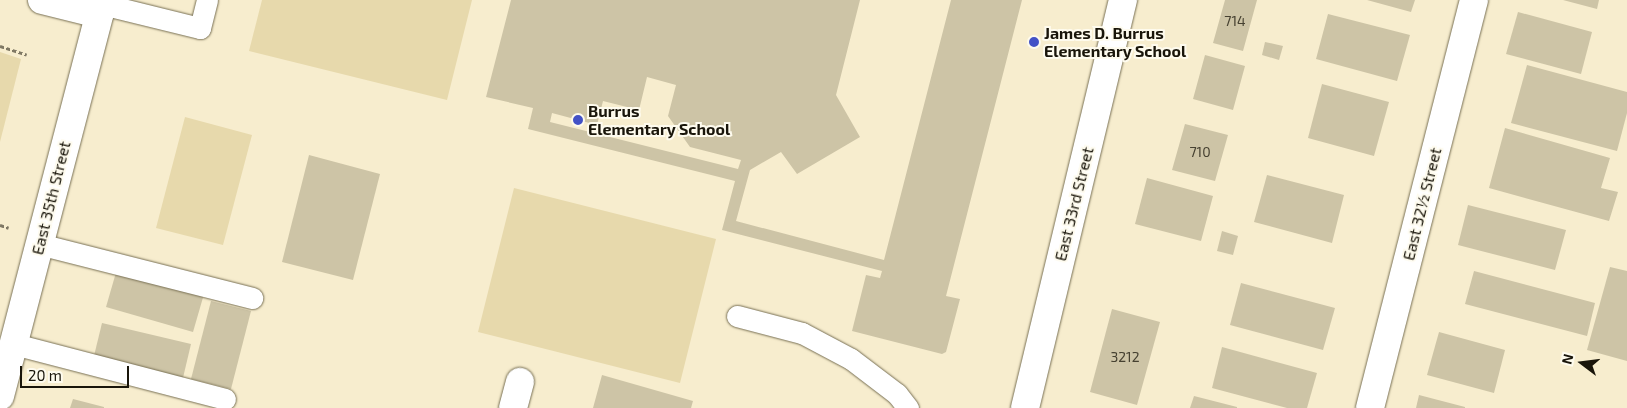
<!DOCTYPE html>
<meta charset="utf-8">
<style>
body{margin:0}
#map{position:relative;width:1627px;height:408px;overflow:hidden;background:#f7edce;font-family:"Exo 2",sans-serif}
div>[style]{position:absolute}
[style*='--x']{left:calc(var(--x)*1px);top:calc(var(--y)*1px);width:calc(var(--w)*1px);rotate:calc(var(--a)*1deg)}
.green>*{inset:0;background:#e7d9ac}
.building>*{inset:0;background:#cdc4a6}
.path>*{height:3px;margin-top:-1.5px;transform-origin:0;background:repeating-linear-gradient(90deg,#7f7864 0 4px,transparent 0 6.5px)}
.roads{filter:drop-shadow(0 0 1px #787054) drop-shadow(0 0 1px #787054)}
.lane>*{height:21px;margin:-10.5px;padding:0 10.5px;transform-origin:10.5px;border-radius:10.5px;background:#fff}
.street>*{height:28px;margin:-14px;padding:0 14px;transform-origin:14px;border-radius:14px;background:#fff}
.dots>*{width:14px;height:14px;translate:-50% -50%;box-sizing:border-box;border:2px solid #fefbee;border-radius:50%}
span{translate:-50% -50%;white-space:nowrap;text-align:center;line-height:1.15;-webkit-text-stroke:4px #fefbee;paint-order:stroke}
.number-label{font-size:14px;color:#464131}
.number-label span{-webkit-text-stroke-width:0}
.poi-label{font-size:16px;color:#19150a;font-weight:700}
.left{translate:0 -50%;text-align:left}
.street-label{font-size:16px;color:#19150a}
.north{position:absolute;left:1557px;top:338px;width:50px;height:50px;-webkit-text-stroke:4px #fefbee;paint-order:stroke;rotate:285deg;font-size:14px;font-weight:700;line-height:20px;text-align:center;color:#19150a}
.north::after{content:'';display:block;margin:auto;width:18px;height:22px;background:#19150a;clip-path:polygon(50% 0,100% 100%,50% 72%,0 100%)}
.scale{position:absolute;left:20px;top:366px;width:109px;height:22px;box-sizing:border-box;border:2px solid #19150a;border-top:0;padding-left:6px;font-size:15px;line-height:18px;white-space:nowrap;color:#19150a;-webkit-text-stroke:4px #fefbee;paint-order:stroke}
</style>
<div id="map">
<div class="green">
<i style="clip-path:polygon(262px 0,472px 0,447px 100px,249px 51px)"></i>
<i style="clip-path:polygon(0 52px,21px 59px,0 142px)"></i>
<i style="clip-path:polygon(185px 117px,252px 135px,223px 245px,156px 228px)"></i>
<i style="clip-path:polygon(514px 188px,716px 239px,680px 383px,478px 332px)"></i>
</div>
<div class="building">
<i style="clip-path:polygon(evenodd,511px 0,860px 0,836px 95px,860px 137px,797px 174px,781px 152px,750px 170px,736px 221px,884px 260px,951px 0,1022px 0,946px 296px,960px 299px,946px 352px,942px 354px,852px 331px,866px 275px,880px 278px,882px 271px,722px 230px,735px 181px,528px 129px,533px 108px,486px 97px,511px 0,647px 77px,676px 85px,668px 116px,690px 147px,741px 160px,738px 169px,550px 122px,552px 113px,597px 125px,603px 101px,639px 110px,647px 77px)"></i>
<i style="clip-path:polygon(1225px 0,1257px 0,1243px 51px,1213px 43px)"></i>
<i style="clip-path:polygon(1367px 0,1415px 0,1411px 12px)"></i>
<i style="clip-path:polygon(1563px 0,1599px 0,1597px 9px)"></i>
<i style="clip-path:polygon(1518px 12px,1592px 32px,1581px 74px,1506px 54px)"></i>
<i style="clip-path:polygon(1328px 14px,1410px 35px,1397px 81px,1316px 59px)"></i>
<i style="clip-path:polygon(1265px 42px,1283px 46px,1279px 60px,1262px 55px)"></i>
<i style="clip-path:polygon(1205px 55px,1245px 66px,1233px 110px,1193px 99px)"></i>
<i style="clip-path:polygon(1527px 65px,1627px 92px,1627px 113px,1617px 151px,1511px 123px)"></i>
<i style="clip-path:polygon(1322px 84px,1389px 102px,1374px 156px,1308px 138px)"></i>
<i style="clip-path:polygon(1185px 124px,1228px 135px,1215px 181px,1172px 170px)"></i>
<i style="clip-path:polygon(1505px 128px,1610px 158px,1601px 188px,1618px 192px,1609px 221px,1489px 188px)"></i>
<i style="clip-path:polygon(309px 155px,380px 174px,353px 280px,282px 262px)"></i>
<i style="clip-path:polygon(1267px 175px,1344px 195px,1332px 243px,1254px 222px)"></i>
<i style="clip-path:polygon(1147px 178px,1213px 196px,1201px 241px,1135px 224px)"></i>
<i style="clip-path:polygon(1468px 205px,1566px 230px,1555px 270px,1458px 245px)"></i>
<i style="clip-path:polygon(1222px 231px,1238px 236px,1233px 255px,1217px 251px)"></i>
<i style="clip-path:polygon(1610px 267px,1627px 271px,1627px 361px,1587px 350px)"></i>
<i style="clip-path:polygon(117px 269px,204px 294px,193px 332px,106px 307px)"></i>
<i style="clip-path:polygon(1474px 271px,1595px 303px,1587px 336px,1465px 304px)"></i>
<i style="clip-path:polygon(1241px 283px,1335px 308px,1323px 350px,1230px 325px)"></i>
<i style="clip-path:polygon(211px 301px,251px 311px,231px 389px,191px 379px)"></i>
<i style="clip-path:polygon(1112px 309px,1160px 322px,1137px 405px,1090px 392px)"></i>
<i style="clip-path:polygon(102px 323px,191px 344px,182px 382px,93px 360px)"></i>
<i style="clip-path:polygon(1439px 332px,1505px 350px,1494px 393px,1427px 375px)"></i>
<i style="clip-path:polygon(1222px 347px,1317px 373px,1307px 408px,1287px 408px,1212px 388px)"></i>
<i style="clip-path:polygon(602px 375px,693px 401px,691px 408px,593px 408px)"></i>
<i style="clip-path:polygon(1419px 395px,1465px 407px,1465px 408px,1416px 408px)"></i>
<i style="clip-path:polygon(1194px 396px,1237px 407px,1237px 408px,1190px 408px)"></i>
<i style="clip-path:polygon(73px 399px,104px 407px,104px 408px,70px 408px)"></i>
</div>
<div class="path">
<i style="--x:0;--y:46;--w:28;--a:18"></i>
<i style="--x:0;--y:225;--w:9;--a:18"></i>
</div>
<div class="roads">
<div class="lane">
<i style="--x:102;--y:4;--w:101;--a:13.8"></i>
<i style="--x:200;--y:28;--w:29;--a:-76"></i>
<i style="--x:39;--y:244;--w:220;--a:14.2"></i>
<i style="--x:737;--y:316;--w:67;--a:14.7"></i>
<i style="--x:802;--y:333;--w:55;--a:28"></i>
<i style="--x:851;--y:359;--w:58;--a:37.3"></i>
<i style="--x:897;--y:394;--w:18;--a:52"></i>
<i style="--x:14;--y:344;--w:218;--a:14.6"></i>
</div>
<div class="street">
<i style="--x:42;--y:0;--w:59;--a:13.8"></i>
<i style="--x:0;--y:396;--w:409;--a:-75.4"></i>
<i style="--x:513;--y:408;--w:27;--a:-75"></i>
<i style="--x:1025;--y:408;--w:420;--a:-76.5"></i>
<i style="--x:1370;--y:408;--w:421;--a:-75.7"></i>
</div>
</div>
<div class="dots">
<i style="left:1034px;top:42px;background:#4352c6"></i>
<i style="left:578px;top:120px;background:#4352c6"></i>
</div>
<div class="number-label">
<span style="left:1235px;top:21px">714</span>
<span style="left:1200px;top:152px">710</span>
<span style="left:1125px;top:357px">3212</span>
</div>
<div class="poi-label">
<span class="left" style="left:1044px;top:42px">James D. Burrus<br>Elementary School</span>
<span class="left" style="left:588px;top:120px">Burrus<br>Elementary School</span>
</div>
<div class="street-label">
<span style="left:51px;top:198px;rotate:-76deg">East 35th Street</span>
<span style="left:1074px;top:204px;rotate:-76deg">East 33rd Street</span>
<span style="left:1422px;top:204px;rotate:-76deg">East 32½ Street</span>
</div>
<div class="north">N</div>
<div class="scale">20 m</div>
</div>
